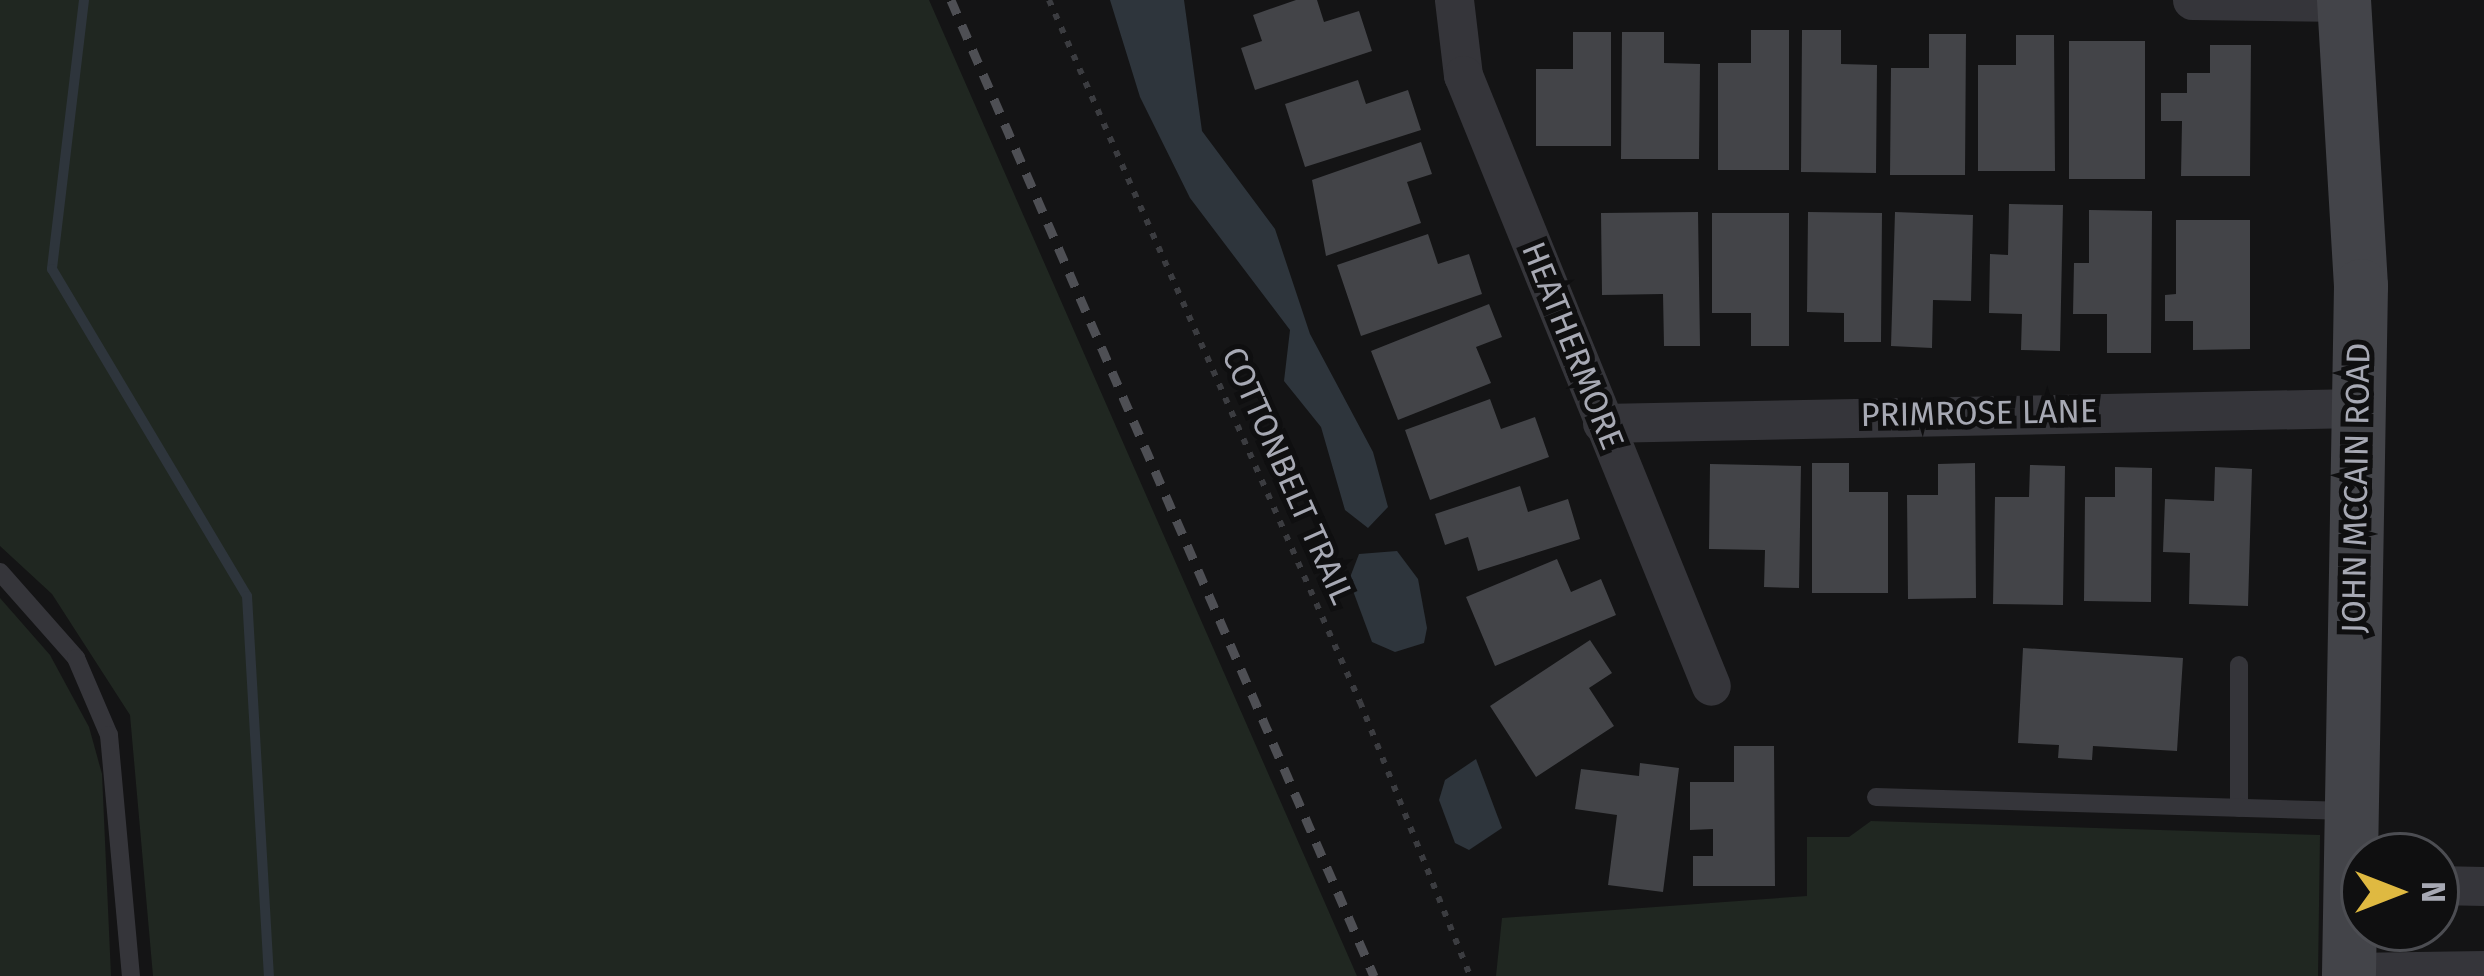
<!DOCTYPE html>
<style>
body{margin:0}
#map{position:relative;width:2484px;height:976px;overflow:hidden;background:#141415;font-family:"Fira Sans",sans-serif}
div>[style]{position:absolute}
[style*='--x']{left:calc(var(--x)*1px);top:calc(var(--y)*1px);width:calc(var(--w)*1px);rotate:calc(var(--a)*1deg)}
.green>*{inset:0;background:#202721}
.water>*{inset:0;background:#2e353c}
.stream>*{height:10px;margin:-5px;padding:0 5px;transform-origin:5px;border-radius:5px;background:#2e353c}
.building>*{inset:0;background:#434448}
.path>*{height:6px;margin-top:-3px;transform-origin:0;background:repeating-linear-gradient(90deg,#3b3c40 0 6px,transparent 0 15px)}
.lane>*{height:18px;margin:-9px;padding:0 9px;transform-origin:9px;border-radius:9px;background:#35353a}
.street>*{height:39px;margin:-19.5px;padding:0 19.5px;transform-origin:19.5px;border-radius:19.5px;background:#35353a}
.secondary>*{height:54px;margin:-27px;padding:0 27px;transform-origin:27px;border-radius:27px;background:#434449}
.rail>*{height:9px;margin-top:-4.5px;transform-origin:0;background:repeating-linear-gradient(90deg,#4e4f54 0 15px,transparent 0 27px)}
span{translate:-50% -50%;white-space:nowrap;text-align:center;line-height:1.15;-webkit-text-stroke:10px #0f0f10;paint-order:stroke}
.street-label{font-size:33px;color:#a7a9b4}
.north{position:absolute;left:2340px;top:832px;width:120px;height:120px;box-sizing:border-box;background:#0f0f10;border:3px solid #4c4d52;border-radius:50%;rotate:90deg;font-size:33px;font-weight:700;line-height:48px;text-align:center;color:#a7a9b4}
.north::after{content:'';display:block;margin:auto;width:42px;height:54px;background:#dfb941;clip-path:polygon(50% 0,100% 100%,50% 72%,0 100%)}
</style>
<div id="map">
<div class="green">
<i style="clip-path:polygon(0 0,929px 0,1357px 976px,153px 976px,130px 715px,52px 594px,0 546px)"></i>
<i style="clip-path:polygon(0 598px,50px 655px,89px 727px,102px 774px,111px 976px,0 976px)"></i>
<i style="clip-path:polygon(1871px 821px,2320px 835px,2318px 976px,1496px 976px,1502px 918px,1807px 896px,1807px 837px,1849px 837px)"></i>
</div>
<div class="water">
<i style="clip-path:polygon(1110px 0,1184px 0,1202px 131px,1275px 229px,1310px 334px,1373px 452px,1388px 507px,1368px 528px,1345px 510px,1321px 427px,1284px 381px,1290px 330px,1190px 198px,1140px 97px)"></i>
<i style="clip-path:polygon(1397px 551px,1418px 579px,1427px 628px,1424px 643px,1395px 652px,1372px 642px,1349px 580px,1359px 554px)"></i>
<i style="clip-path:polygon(1476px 759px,1502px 828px,1469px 850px,1455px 843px,1439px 800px,1445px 780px)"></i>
</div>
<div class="stream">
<i style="--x:84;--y:0;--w:271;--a:96.8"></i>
<i style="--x:52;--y:269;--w:381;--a:59.2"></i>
<i style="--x:247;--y:596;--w:381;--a:86.7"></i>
</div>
<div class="building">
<i style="clip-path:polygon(1296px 0,1317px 0,1324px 22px,1359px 11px,1372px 51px,1255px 90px,1241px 48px,1262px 41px,1253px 15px)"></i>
<i style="clip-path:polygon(1751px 30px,1789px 30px,1789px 170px,1718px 170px,1718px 63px,1751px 63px)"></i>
<i style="clip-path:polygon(1802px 30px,1841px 30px,1841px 64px,1877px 65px,1876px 173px,1801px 172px)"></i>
<i style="clip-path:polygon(1573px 32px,1611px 32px,1611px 146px,1536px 146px,1536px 69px,1573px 69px)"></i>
<i style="clip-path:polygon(1622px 32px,1664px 32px,1664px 63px,1700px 64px,1699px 159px,1621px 159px)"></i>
<i style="clip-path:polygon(1929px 34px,1966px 34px,1965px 175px,1890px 175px,1891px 68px,1929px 68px)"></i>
<i style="clip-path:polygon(2016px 35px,2054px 35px,2055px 171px,1978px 171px,1978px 65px,2016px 65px)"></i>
<i style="clip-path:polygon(2069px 41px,2145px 41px,2145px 179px,2069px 179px)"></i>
<i style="clip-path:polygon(2210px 45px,2251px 45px,2250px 176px,2181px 176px,2182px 121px,2161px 121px,2161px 93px,2187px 93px,2187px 73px,2210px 73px)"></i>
<i style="clip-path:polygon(1358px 80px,1366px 104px,1408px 90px,1421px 130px,1305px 167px,1285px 104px)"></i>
<i style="clip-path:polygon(1421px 142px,1432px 174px,1407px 182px,1421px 223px,1326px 256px,1312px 180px)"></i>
<i style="clip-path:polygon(2009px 204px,2063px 205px,2060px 351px,2021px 350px,2022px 314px,1989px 313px,1990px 254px,2008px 255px)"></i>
<i style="clip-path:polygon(2089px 210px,2152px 211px,2151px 353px,2107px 353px,2107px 314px,2073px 314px,2074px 263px,2089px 263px)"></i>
<i style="clip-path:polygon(1698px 212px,1700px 346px,1664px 346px,1663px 294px,1602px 295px,1601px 213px)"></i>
<i style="clip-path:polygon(1808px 212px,1882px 213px,1881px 342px,1844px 342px,1844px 313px,1807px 312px)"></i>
<i style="clip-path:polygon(1895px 212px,1973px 215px,1971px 301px,1933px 300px,1932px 348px,1891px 346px)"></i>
<i style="clip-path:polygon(1712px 213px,1789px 213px,1789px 346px,1751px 346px,1751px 313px,1712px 313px)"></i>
<i style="clip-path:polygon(2176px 220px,2250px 220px,2250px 349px,2193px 350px,2193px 321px,2165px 321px,2165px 295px,2176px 294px)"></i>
<i style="clip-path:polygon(1428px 234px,1438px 264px,1469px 254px,1482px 294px,1361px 336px,1337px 265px)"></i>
<i style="clip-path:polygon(1489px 304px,1502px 337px,1476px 347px,1491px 383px,1398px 420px,1371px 351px)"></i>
<i style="clip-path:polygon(1490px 399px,1501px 429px,1535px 417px,1549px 457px,1430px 500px,1405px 430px)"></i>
<i style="clip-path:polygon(1812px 463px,1849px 463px,1849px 492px,1888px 492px,1888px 593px,1812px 593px)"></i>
<i style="clip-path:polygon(1975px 463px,1976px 598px,1908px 599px,1907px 495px,1938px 495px,1938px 464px)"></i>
<i style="clip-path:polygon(1710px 464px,1801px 466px,1799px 588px,1764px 587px,1765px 550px,1709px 549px)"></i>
<i style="clip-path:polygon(2030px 465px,2065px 466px,2063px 605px,1993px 604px,1995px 497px,2029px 497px)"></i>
<i style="clip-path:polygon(2115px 467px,2152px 468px,2151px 602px,2084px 601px,2085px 497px,2115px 497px)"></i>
<i style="clip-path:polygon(2215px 467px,2252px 469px,2248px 606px,2189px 604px,2190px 553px,2163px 552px,2165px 499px,2214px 501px)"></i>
<i style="clip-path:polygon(1520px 486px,1528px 512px,1568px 499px,1580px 539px,1478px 571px,1468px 537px,1445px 545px,1435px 514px)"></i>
<i style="clip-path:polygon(1557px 559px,1571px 592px,1601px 579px,1616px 615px,1495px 666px,1466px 597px)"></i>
<i style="clip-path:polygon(1590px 640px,1612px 673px,1589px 688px,1614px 726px,1536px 777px,1490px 706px)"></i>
<i style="clip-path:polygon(2023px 648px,2183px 658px,2177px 751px,2093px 746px,2092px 760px,2058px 758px,2059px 745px,2018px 743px)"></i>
<i style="clip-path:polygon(1734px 746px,1774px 746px,1775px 886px,1693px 886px,1693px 856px,1713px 856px,1713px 829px,1690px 830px,1690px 782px,1734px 782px)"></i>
<i style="clip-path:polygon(1640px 763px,1679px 768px,1663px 892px,1608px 885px,1617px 815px,1575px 809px,1581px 769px,1639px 776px)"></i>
</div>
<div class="path">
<i style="--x:1049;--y:0;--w:768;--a:66.11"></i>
<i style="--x:1360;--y:702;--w:295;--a:68.1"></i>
</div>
<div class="lane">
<i style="--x:0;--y:572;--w:115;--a:48.5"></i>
<i style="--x:76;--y:658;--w:84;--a:66.8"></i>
<i style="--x:109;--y:735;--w:242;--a:84.8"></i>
<i style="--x:2239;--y:665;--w:143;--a:90"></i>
<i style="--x:1876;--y:797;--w:472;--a:1.7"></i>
</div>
<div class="street">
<i style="--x:1454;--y:0;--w:76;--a:83.2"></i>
<i style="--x:1463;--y:75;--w:659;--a:67.91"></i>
<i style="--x:2192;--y:0;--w:152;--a:0.8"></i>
<i style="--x:1602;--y:423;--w:754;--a:-1.14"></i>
<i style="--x:2436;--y:885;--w:48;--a:1.2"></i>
<i style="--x:2349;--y:972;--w:135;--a:-0.8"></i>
</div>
<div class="secondary">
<i style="--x:2344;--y:0;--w:287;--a:86.6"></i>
<i style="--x:2361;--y:286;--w:690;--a:91"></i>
</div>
<div class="rail">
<i style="--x:951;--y:0;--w:1064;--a:66.57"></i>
</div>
<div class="street-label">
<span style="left:1572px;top:346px;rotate:68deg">HEATHERMORE</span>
<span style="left:1979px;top:414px;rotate:-1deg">PRIMROSE LANE</span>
<span style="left:1287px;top:476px;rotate:66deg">COTTONBELT TRAIL</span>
<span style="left:2357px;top:488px;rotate:-89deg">JOHN MCCAIN ROAD</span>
</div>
<div class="north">N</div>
</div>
